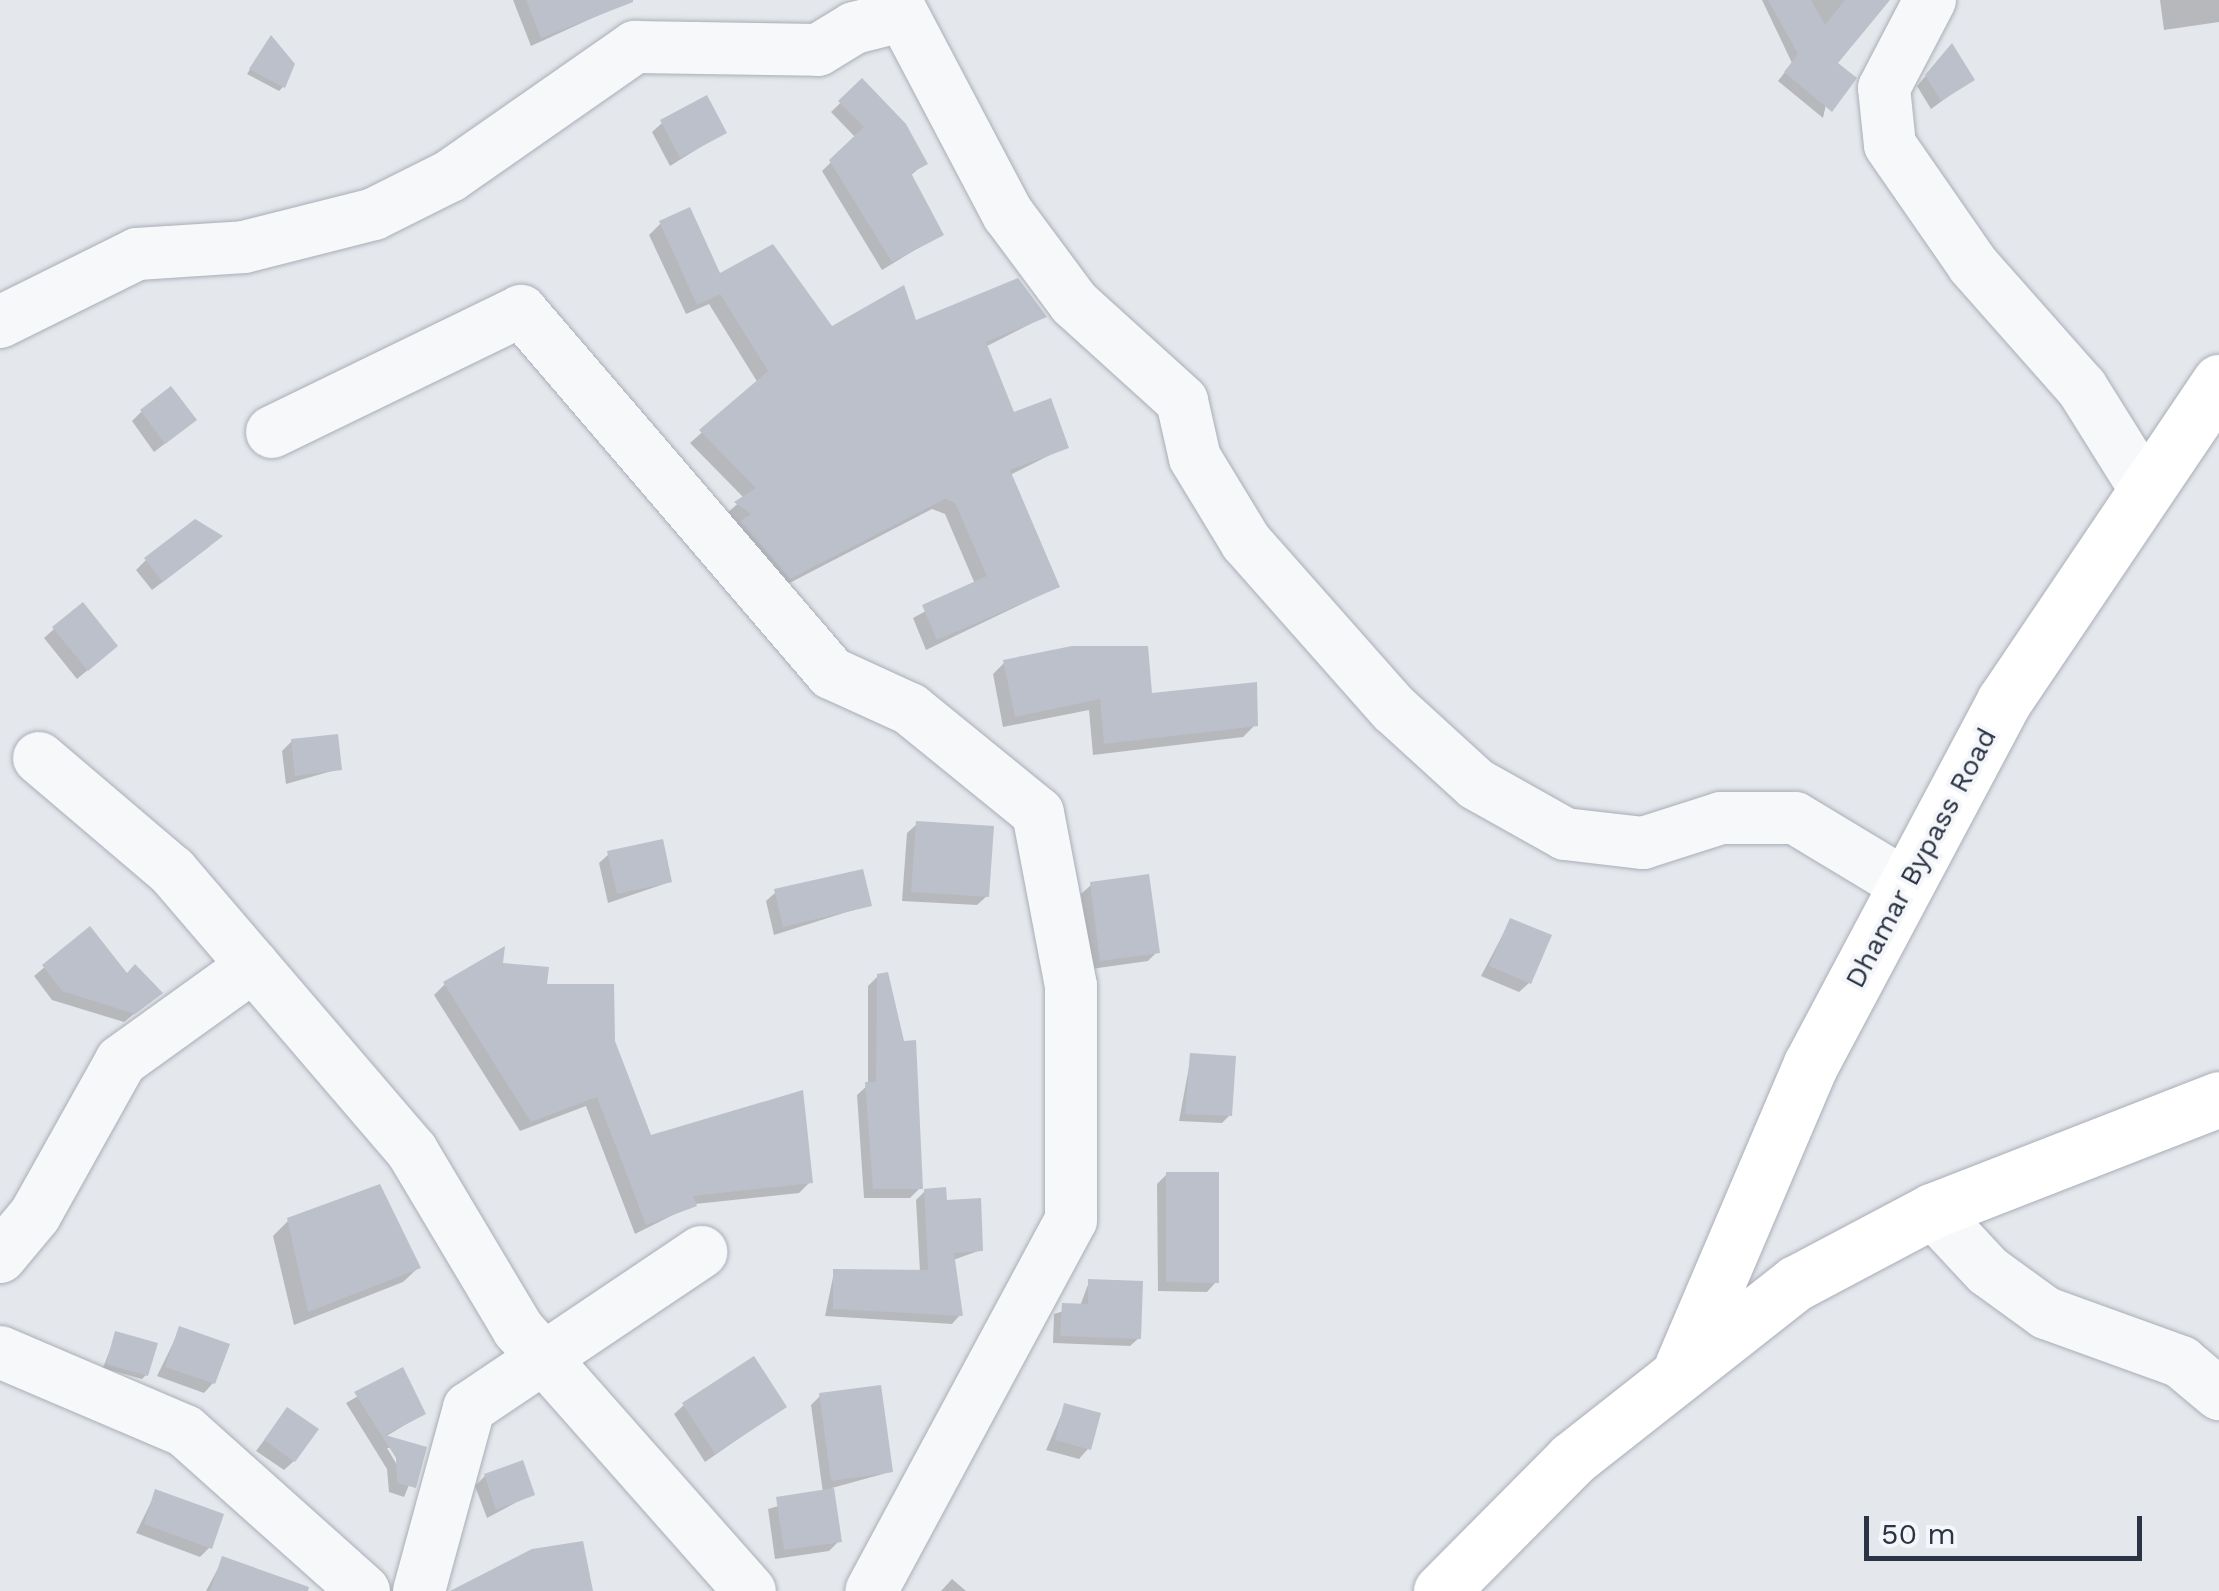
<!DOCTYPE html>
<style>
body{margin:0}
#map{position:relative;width:2219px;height:1591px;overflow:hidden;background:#e4e7ec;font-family:"Work Sans",sans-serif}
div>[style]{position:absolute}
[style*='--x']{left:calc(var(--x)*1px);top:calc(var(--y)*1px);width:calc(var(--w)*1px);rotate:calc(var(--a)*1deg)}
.shadow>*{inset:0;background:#0003}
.building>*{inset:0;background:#bbc0ca}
.roads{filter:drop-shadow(0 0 2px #a9aeb7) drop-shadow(0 0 2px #a9aeb7)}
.minor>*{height:52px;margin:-26px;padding:0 26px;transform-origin:26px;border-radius:26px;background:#f7f8fa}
.major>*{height:55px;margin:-27.5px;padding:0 27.5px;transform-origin:27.5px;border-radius:27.5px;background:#fff}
span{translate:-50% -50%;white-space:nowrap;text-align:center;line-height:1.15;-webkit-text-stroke:8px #f4f6f9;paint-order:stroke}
.street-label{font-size:28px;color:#2b3445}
.scale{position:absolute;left:1864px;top:1516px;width:278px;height:45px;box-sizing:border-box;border:5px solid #2b3445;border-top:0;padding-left:12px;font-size:30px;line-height:35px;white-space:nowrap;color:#2b3445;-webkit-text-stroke:8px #f4f6f9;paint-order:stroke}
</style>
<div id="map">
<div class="shadow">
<i style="clip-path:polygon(513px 0,632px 0,531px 46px)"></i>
<i style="clip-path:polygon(1887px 0,1835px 64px,1823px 118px,1778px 81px,1792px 63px,1762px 0)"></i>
<i style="clip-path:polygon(2160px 0,2219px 0,2219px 22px,2164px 30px)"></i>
<i style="clip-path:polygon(267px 42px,283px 87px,279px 91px,247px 74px)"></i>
<i style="clip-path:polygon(1943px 56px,1971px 80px,1931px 109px,1917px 86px)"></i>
<i style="clip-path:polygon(862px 82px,924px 164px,910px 176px,941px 234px,882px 270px,822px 171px,856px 138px,831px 112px)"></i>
<i style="clip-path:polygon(662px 123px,723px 133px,670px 166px,652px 132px)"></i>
<i style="clip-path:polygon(661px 223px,719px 276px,831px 330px,1044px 317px,985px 347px,1012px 415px,1066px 447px,1010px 475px,1057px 587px,926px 650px,913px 618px,975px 584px,945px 514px,932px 509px,778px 589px,731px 534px,739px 525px,725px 515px,744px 498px,690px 443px,758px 383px,709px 304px,686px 314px,649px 235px)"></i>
<i style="clip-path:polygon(141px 412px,184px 429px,154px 452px,132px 421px)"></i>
<i style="clip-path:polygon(210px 546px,152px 590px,136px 570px,146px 560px)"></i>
<i style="clip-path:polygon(54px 629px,106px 655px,77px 679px,44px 638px)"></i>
<i style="clip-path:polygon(1005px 662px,1150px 695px,1255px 725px,1243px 737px,1093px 755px,1089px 710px,1003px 727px,993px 674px)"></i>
<i style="clip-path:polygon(292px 741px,339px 769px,286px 784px,282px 751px)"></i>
<i style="clip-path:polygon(917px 824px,987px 896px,977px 905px,902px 901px,907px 833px)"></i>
<i style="clip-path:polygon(609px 854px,670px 882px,608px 903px,599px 863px)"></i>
<i style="clip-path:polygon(1091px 885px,1157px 952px,1148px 961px,1091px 969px,1081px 894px)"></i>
<i style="clip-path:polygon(776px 892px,869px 905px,774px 935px,766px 901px)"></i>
<i style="clip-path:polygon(1510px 921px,1529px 983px,1519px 992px,1481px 976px)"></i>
<i style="clip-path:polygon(89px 930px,126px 977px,160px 993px,124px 1022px,52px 1000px,34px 976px)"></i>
<i style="clip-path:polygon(878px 976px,920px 1188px,910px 1198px,864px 1198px,857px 1095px,868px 1085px,868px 986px)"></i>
<i style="clip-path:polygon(445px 984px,544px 987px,612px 1041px,650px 1138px,810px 1182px,799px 1193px,695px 1204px,635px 1234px,586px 1106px,520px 1131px,434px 995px)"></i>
<i style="clip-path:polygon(1191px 1056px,1230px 1115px,1222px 1123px,1179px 1121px)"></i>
<i style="clip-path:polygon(1167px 1174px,1216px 1282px,1207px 1292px,1158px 1291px,1157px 1184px)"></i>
<i style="clip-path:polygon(925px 1191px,981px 1250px,953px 1260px,960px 1315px,952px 1324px,825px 1316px,834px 1272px,920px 1272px,916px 1200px)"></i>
<i style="clip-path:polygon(288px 1221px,418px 1268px,403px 1282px,294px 1325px,273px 1236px)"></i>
<i style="clip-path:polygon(1089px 1282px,1139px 1338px,1130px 1346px,1053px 1343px,1054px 1314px,1080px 1306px)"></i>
<i style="clip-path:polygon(180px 1329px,213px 1383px,204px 1393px,157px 1376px)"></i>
<i style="clip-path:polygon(116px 1334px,146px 1375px,142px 1379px,103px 1368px)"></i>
<i style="clip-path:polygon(evenodd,402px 1371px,423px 1414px,385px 1437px,424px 1449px,404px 1497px,389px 1492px,387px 1469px,346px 1403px,402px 1371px,387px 1448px,392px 1448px,404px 1468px,400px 1470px,387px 1448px)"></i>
<i style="clip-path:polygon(821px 1395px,890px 1472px,832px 1488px,839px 1541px,829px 1551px,775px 1559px,768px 1509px,823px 1493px,811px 1405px)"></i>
<i style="clip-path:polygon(684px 1405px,784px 1407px,705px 1462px,674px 1414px)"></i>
<i style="clip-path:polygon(1065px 1406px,1088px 1449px,1079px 1459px,1046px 1450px)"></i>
<i style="clip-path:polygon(287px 1410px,294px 1461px,284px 1470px,256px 1451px)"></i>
<i style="clip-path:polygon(485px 1476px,532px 1494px,487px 1518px,475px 1486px)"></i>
<i style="clip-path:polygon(156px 1492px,210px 1547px,200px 1557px,136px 1533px)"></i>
<i style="clip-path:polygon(223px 1559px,288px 1591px,206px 1591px)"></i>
<i style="clip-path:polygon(952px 1579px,966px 1591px,941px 1591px)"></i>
</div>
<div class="building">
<i style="clip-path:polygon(526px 0,633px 0,633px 2px,541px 38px)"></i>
<i style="clip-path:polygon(1768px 0,1811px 0,1825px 25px,1845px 0,1890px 0,1838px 63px,1857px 78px,1832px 112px,1784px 72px,1798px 54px)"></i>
<i style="clip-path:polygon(271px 35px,295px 64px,285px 88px,249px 69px)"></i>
<i style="clip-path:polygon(1952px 43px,1975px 80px,1941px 101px,1925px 75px)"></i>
<i style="clip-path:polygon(862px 78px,906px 124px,928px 164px,911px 173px,944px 235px,892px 262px,829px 160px,864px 127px,838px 101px)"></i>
<i style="clip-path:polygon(707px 95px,727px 133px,680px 158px,660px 120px)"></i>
<i style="clip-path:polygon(690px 207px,720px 273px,773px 244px,832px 326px,904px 285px,916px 320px,1018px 278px,1047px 317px,986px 342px,1014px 412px,1051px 398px,1069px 448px,1010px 470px,1060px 587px,937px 640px,922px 605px,987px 576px,955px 503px,945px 499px,790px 579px,740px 521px,751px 514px,734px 502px,756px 488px,699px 430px,768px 371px,720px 294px,697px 305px,659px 221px)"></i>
<i style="clip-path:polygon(171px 386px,197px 420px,165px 444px,140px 410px)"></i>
<i style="clip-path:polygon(195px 519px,223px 536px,163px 582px,144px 558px)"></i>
<i style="clip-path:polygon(83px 602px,118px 646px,88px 671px,52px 627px)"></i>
<i style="clip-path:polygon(1072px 646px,1148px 646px,1152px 693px,1257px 682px,1258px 726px,1104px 744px,1100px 699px,1015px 717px,1003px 660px)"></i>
<i style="clip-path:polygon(338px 734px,342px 770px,295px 776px,291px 739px)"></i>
<i style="clip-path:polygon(916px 821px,994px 826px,989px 897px,911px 892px)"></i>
<i style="clip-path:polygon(663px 839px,672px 882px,617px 894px,607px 851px)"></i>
<i style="clip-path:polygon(863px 869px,872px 906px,783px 927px,774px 889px)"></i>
<i style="clip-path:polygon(1149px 874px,1160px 953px,1100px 961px,1090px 882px)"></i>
<i style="clip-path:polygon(1510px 918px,1552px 935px,1531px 984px,1489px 966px)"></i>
<i style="clip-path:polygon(90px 926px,127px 973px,135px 964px,163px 993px,135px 1014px,62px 991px,42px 965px)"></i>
<i style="clip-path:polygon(505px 946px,503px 963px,549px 967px,547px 984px,614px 984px,615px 1041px,651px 1135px,803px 1090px,813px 1183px,693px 1196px,697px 1206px,646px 1225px,597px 1097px,531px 1122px,443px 982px)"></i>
<i style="clip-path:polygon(888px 972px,904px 1041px,916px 1040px,923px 1189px,873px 1189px,865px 1082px,876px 1082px,877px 974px)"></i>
<i style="clip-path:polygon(1190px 1053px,1236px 1056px,1232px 1116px,1185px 1114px)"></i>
<i style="clip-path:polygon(1166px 1172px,1219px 1172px,1219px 1283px,1166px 1282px)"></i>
<i style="clip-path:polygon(380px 1184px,421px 1268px,308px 1312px,287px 1218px)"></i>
<i style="clip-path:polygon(946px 1187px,947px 1200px,981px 1198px,983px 1251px,954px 1253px,963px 1316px,833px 1309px,833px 1269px,928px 1270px,924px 1189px)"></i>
<i style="clip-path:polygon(1088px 1279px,1143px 1281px,1141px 1339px,1060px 1336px,1062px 1303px,1088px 1304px)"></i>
<i style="clip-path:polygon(179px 1326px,230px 1344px,215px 1384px,165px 1367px)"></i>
<i style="clip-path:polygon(115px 1331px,158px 1343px,148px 1376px,106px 1364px)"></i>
<i style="clip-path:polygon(754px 1356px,787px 1407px,715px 1454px,682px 1403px)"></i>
<i style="clip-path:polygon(403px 1367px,426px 1414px,385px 1435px,427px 1447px,416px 1488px,397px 1483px,396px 1458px,354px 1392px)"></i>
<i style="clip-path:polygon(881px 1385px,893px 1472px,831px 1481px,819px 1393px)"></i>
<i style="clip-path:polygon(1064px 1403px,1101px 1413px,1091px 1450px,1055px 1440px)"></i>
<i style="clip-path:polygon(287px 1407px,319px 1429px,295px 1462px,264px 1440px)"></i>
<i style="clip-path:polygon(523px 1460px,535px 1495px,496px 1510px,484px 1474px)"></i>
<i style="clip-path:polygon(834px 1488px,842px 1542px,784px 1550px,776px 1497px)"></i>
<i style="clip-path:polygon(155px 1489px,224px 1514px,212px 1549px,144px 1524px)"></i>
<i style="clip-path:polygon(583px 1541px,593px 1591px,450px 1591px,532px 1549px)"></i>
<i style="clip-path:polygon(222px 1556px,309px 1587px,308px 1591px,210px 1591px)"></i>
</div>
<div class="roads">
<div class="minor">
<i style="--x:895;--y:0;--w:242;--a:62.2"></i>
<i style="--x:1008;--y:214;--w:111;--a:53.4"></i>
<i style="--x:1074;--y:303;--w:146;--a:42.2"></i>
<i style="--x:1182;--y:401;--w:58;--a:77.2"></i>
<i style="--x:1195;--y:458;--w:98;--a:58.7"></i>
<i style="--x:1246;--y:542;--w:223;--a:48.5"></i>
<i style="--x:1394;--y:709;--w:111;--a:42.4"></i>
<i style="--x:1476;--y:784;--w:102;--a:29.3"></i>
<i style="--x:1565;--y:834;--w:79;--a:6.6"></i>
<i style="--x:1643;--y:843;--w:82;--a:-17.8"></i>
<i style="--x:1721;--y:818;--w:74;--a:0"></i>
<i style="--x:1795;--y:818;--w:130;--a:31.1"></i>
<i style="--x:1930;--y:0;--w:99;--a:117.6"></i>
<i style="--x:1884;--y:88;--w:57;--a:84"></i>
<i style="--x:1890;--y:145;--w:146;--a:55.3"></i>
<i style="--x:1973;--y:265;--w:164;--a:48.5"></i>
<i style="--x:2082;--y:388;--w:119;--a:58"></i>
<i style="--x:0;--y:322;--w:153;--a:-26.4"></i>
<i style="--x:137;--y:254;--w:107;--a:-3.7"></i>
<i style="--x:244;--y:247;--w:134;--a:-14.2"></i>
<i style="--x:374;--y:214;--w:85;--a:-26.6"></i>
<i style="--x:450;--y:176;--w:226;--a:-34.9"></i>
<i style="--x:635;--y:47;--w:183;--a:0.9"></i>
<i style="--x:818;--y:50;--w:42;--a:-31.4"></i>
<i style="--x:854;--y:28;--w:49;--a:-14"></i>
<i style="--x:272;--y:432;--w:277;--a:-25.9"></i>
<i style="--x:521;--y:311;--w:477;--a:49.4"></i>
<i style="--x:831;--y:673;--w:87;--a:24.5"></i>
<i style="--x:910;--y:709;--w:165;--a:39.1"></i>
<i style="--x:1038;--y:813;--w:176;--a:79.2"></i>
<i style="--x:1071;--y:986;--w:234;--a:90"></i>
<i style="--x:1071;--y:1220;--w:421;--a:118.3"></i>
<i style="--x:39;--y:758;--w:175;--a:40.4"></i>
<i style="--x:172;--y:871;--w:369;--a:49.4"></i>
<i style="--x:412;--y:1151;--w:207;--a:59.2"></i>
<i style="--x:518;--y:1329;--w:350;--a:48.5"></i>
<i style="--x:1932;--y:1211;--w:82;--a:47"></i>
<i style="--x:1988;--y:1271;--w:72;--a:35.9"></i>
<i style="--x:2046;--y:1313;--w:144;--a:19.9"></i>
<i style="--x:2181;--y:1362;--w:50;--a:40.1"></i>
<i style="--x:0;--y:1257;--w:55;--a:-50.2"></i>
<i style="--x:35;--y:1215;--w:176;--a:-60.8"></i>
<i style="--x:121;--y:1061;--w:163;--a:-35.7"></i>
<i style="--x:0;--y:1352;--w:201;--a:23.1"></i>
<i style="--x:185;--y:1431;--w:240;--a:41.8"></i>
<i style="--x:419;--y:1591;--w:190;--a:-74.7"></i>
<i style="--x:469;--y:1408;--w:280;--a:-33.9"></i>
</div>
<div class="major">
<i style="--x:1682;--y:1366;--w:328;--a:-66.9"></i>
<i style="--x:1811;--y:1064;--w:411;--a:-62"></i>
<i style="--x:2004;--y:701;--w:385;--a:-56"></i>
<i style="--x:1441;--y:1591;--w:186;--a:-45.2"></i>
<i style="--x:1572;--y:1459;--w:285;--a:-38.2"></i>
<i style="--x:1796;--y:1283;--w:154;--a:-27.9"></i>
<i style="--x:1932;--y:1211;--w:308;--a:-21.3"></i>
</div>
</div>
<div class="street-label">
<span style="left:1921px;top:858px;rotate:-62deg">Dhamar Bypass Road</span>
</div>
<div class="scale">50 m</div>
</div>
